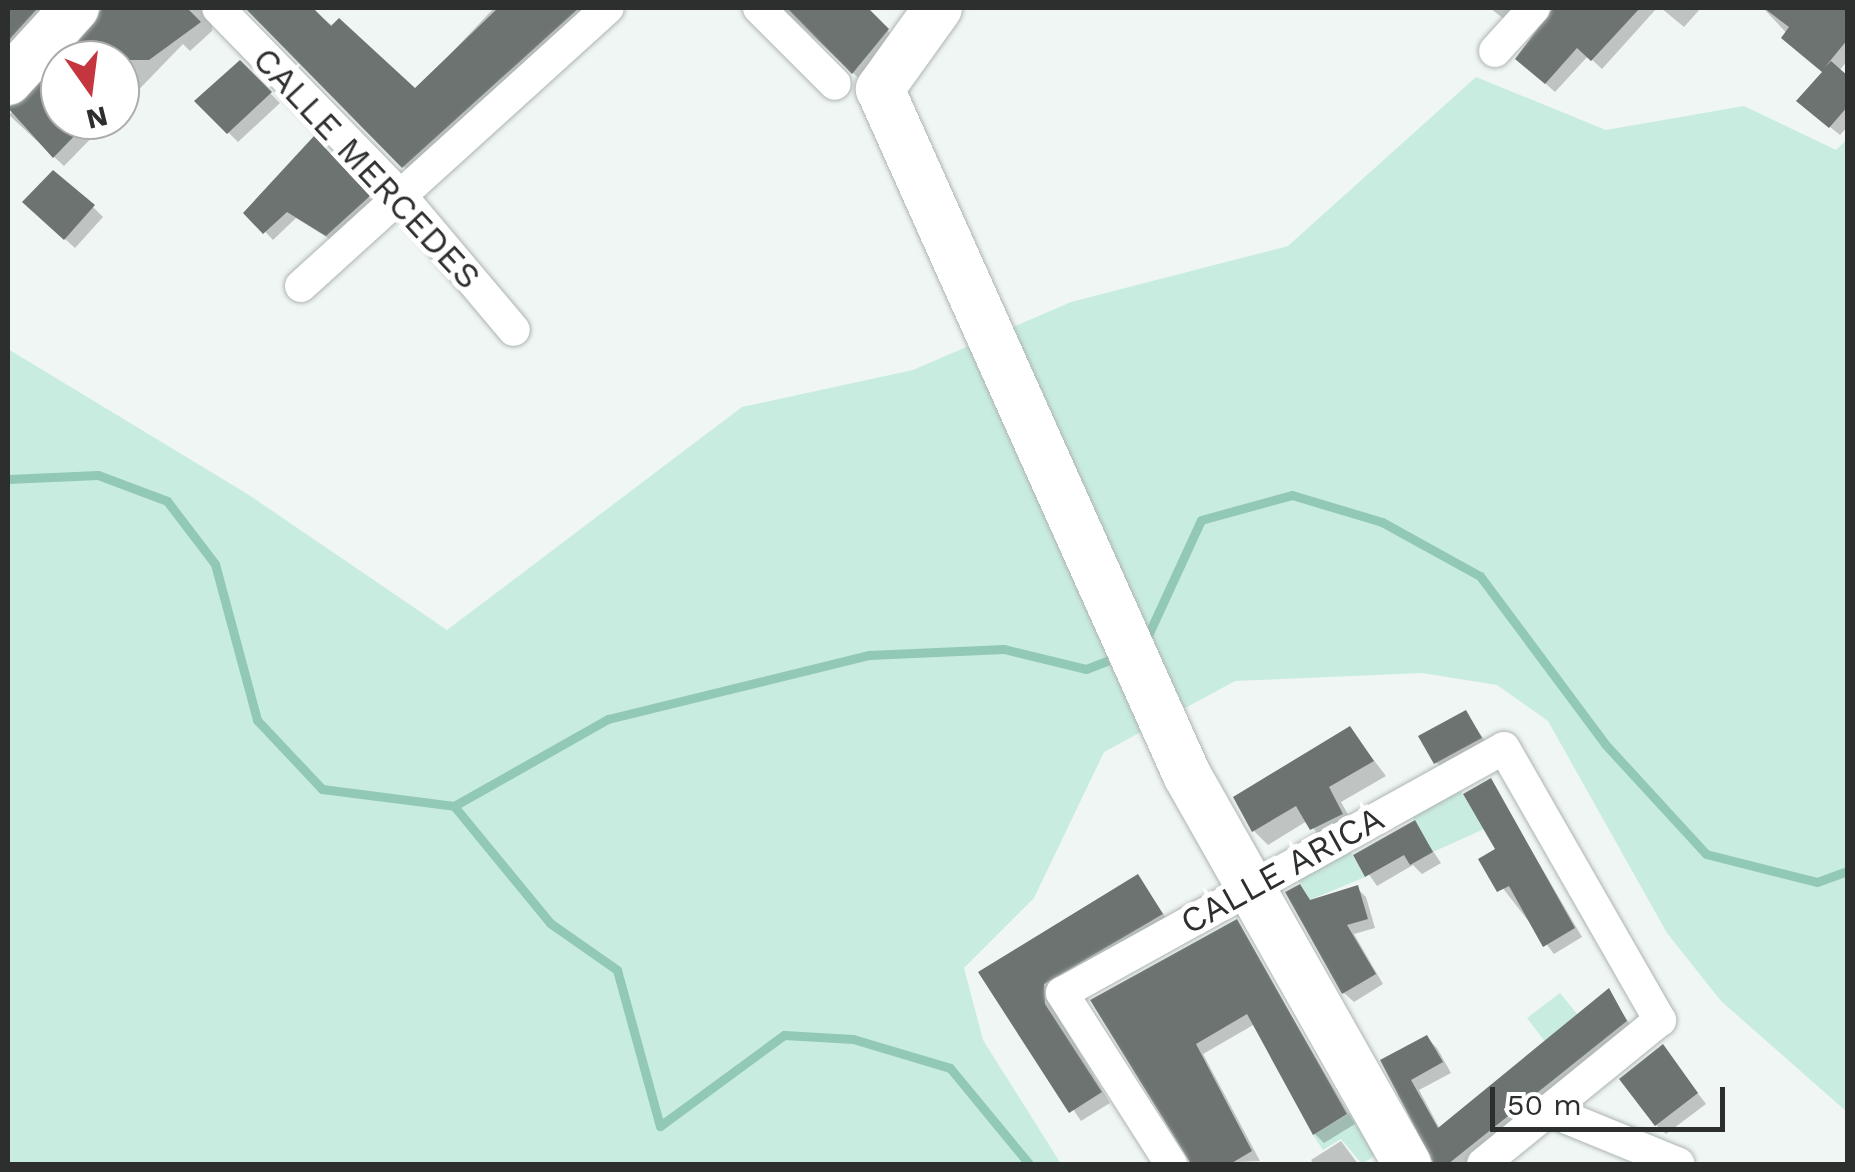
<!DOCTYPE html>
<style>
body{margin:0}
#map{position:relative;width:1855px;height:1172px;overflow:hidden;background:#eff6f4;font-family:"Work Sans",sans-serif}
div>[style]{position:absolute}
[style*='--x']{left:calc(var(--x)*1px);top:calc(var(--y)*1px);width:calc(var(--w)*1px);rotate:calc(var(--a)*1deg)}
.green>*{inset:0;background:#c9ece0}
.shadow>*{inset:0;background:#0003}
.stream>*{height:9px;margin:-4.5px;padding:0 4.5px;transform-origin:4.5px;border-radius:4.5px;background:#92c8b6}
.building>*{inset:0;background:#6d7371}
.roads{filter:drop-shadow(0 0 2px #adb4b1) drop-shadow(0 0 2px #adb4b1)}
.street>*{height:32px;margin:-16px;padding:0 16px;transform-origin:16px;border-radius:16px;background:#fff}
.secondary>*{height:48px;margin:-24px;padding:0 24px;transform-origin:24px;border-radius:24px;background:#fff}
span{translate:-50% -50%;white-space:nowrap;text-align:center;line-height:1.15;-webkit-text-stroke:10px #fff;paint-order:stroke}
.street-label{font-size:35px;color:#2c2f2e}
.frame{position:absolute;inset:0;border:10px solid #2c2f2e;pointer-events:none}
.north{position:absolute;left:40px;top:40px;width:100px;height:100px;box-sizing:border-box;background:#fff;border:2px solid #abacab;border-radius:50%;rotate:166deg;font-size:28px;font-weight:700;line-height:40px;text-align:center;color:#2c2f2e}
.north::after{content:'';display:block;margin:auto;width:35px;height:45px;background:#c5353e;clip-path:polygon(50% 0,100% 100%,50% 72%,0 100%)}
.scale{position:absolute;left:1490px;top:1087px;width:235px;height:45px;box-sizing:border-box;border:5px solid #2c2f2e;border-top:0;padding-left:12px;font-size:30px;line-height:35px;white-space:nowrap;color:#2c2f2e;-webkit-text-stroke:8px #fff;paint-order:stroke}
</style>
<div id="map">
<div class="green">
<i style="clip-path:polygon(1476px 77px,1606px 130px,1744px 106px,1836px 150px,1847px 139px,1847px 1112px,1721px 1001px,1667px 933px,1548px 721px,1497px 685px,1422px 673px,1235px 681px,1104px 752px,1034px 898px,964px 968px,983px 1040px,1061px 1164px,8px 1164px,8px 349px,249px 495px,447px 630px,742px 407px,913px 370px,1071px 302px,1288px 246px)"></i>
<i style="clip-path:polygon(1460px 790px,1484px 829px,1433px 852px,1412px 816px)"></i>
<i style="clip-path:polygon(1350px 851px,1365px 877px,1310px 900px,1298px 880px)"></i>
<i style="clip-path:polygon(1560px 993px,1599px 1041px,1566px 1069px,1527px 1018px)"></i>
<i style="clip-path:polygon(1354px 1111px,1379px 1153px,1362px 1164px,1341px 1139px,1323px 1150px,1313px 1135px)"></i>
</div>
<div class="shadow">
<i style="clip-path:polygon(8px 8px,65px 8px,8px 65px)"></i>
<i style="clip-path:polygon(110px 8px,213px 8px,212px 31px,190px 51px,183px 44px,120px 109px,120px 60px,60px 60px)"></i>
<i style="clip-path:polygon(245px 8px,310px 8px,415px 91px,494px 8px,599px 8px,413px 176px)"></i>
<i style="clip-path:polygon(781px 8px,865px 8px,897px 40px,863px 82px)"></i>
<i style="clip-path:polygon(1490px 8px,1528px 8px,1510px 24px)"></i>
<i style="clip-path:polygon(1554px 8px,1657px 8px,1602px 69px,1588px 56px,1555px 92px,1528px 68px)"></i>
<i style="clip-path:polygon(1661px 8px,1701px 8px,1684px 27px)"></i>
<i style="clip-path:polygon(1763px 8px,1848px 8px,1848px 60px,1839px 71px,1848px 79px,1848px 126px,1840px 135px,1809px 110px,1824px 73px)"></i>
<i style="clip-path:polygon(60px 60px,60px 120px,109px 120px,64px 166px,9px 115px)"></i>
<i style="clip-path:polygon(240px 63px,280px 103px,238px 142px,198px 102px)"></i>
<i style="clip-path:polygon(314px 139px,377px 206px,336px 243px,296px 218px,273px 240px,247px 213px)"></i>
<i style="clip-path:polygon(93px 207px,103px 217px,75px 248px,35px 212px)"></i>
<i style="clip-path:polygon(1466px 713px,1490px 748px,1446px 772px,1436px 762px)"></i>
<i style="clip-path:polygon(1350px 729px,1386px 776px,1341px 802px,1356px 828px,1326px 843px,1307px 821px,1268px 845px,1254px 831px)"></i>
<i style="clip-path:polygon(1491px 781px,1582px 937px,1554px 954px,1481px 860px,1499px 850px)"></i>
<i style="clip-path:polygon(1414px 823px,1441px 863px,1422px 874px,1413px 865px,1377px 886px,1356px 856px)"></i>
<i style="clip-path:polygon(1138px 877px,1171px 925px,1051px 1004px,1110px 1103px,1081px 1121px,982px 973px)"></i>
<i style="clip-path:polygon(1300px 887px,1312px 902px,1357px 888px,1366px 897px,1375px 928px,1354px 934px,1383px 984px,1354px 1002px,1344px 993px,1288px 893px)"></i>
<i style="clip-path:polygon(1236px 922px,1355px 1124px,1324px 1143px,1315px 1134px,1255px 1024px,1203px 1054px,1260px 1161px,1191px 1164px,1094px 1001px)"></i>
<i style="clip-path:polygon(1609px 992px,1635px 1032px,1469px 1164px,1433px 1164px,1383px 1061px,1427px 1038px,1437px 1048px,1451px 1073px,1419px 1090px,1440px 1129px)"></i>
<i style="clip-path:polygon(1663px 1047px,1706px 1104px,1666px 1134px,1656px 1125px)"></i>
<i style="clip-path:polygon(1341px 1141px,1358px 1164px,1314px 1164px,1311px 1160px)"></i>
</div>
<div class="stream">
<i style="--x:8;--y:479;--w:90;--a:-2.5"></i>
<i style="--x:98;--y:475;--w:74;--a:20.6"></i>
<i style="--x:167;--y:501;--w:79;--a:52.7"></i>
<i style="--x:215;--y:564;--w:162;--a:74.9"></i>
<i style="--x:257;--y:720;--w:95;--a:46.7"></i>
<i style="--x:322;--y:789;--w:133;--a:7.3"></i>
<i style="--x:454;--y:806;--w:177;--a:-29.5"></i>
<i style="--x:608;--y:719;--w:269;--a:-13.8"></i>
<i style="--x:869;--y:655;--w:135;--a:-2.5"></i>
<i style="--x:1004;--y:649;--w:84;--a:13.7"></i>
<i style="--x:1086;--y:669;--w:34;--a:-21"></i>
<i style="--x:1144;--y:644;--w:136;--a:-65.3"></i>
<i style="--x:1201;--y:520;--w:94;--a:-15.4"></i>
<i style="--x:1292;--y:495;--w:94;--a:16.7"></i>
<i style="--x:1382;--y:522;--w:112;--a:28.9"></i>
<i style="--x:1480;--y:576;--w:209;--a:53.3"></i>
<i style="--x:1605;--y:744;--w:149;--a:47.4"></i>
<i style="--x:1706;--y:854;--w:114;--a:14.2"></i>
<i style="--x:1817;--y:882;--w:33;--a:-20"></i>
<i style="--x:454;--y:806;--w:151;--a:50.6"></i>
<i style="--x:550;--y:923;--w:82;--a:35"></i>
<i style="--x:617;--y:970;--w:162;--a:74.6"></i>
<i style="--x:660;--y:1126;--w:154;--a:-36.3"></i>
<i style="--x:784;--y:1035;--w:69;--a:3.3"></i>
<i style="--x:853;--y:1039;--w:101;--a:16.6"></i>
<i style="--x:950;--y:1068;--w:124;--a:50.5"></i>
</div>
<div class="building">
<i style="clip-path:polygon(8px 8px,38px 8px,8px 41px)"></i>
<i style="clip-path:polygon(102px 8px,187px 8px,201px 22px,149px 60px,65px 60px)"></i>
<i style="clip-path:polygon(245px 8px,313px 8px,331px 26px,339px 18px,415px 88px,498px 8px,579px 8px,402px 168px)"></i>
<i style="clip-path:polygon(787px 8px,868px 8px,889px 29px,852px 74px)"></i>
<i style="clip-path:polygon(1553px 8px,1640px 8px,1591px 61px,1577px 48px,1545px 84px,1515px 59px)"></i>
<i style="clip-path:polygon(1764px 8px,1848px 8px,1848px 39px,1825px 67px,1831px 61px,1848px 76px,1848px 106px,1829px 128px,1796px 101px,1822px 72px,1781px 38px,1789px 27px)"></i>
<i style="clip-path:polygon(240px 60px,272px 92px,227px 134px,194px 101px)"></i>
<i style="clip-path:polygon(60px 65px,60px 120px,81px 129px,53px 158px,8px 108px)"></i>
<i style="clip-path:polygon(314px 136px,370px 196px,326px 236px,287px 212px,263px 234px,243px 213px)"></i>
<i style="clip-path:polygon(53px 170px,95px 205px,64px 240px,22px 202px)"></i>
<i style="clip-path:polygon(1466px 710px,1482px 738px,1434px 764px,1418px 736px)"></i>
<i style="clip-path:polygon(1350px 726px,1374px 761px,1329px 787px,1343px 814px,1310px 830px,1296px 806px,1252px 832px,1233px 797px)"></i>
<i style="clip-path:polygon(1491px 778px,1575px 928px,1543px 947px,1509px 886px,1497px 892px,1478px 859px,1495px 849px,1463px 794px)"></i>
<i style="clip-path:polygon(1415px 820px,1433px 852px,1410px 865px,1404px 855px,1365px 877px,1353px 855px)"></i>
<i style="clip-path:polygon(1138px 874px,1163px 914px,1044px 984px,1045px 1004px,1102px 1092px,1069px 1113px,978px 972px)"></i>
<i style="clip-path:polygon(1300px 884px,1310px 900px,1358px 885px,1368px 919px,1347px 925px,1376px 974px,1342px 994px,1285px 892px)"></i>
<i style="clip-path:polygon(1237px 919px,1347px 1114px,1313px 1135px,1247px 1014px,1196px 1044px,1252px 1151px,1230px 1164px,1191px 1164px,1090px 1000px)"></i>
<i style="clip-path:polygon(1609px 988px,1627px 1021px,1448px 1164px,1434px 1164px,1380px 1060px,1427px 1035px,1443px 1062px,1411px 1080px,1438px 1128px)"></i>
<i style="clip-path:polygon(1663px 1044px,1698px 1093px,1655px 1126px,1619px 1079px)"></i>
</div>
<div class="roads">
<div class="street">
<i style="--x:218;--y:8;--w:262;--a:45.8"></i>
<i style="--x:401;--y:196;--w:175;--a:49.9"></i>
<i style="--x:759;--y:8;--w:107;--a:45"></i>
<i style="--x:1495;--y:51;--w:58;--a:-47.8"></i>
<i style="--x:301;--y:286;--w:414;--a:-42.2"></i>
<i style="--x:1550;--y:1111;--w:139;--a:22.3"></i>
<i style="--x:1171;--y:1164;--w:203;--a:-122.5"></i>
<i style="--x:1062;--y:993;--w:505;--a:-29"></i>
<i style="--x:1504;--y:748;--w:314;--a:60.2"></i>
<i style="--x:1660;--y:1020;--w:228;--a:140.9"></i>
</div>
<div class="secondary">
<i style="--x:938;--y:8;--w:100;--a:125.6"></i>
<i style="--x:880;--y:89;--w:752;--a:65.89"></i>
<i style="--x:1187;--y:775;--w:447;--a:60.5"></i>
<i style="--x:8;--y:81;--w:99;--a:-47.5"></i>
</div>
</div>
<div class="street-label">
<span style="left:367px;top:168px;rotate:47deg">CALLE MERCEDES</span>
<span style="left:1282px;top:870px;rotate:-29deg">CALLE ARICA</span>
</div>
<div class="frame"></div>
<div class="north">N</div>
<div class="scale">50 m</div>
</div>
